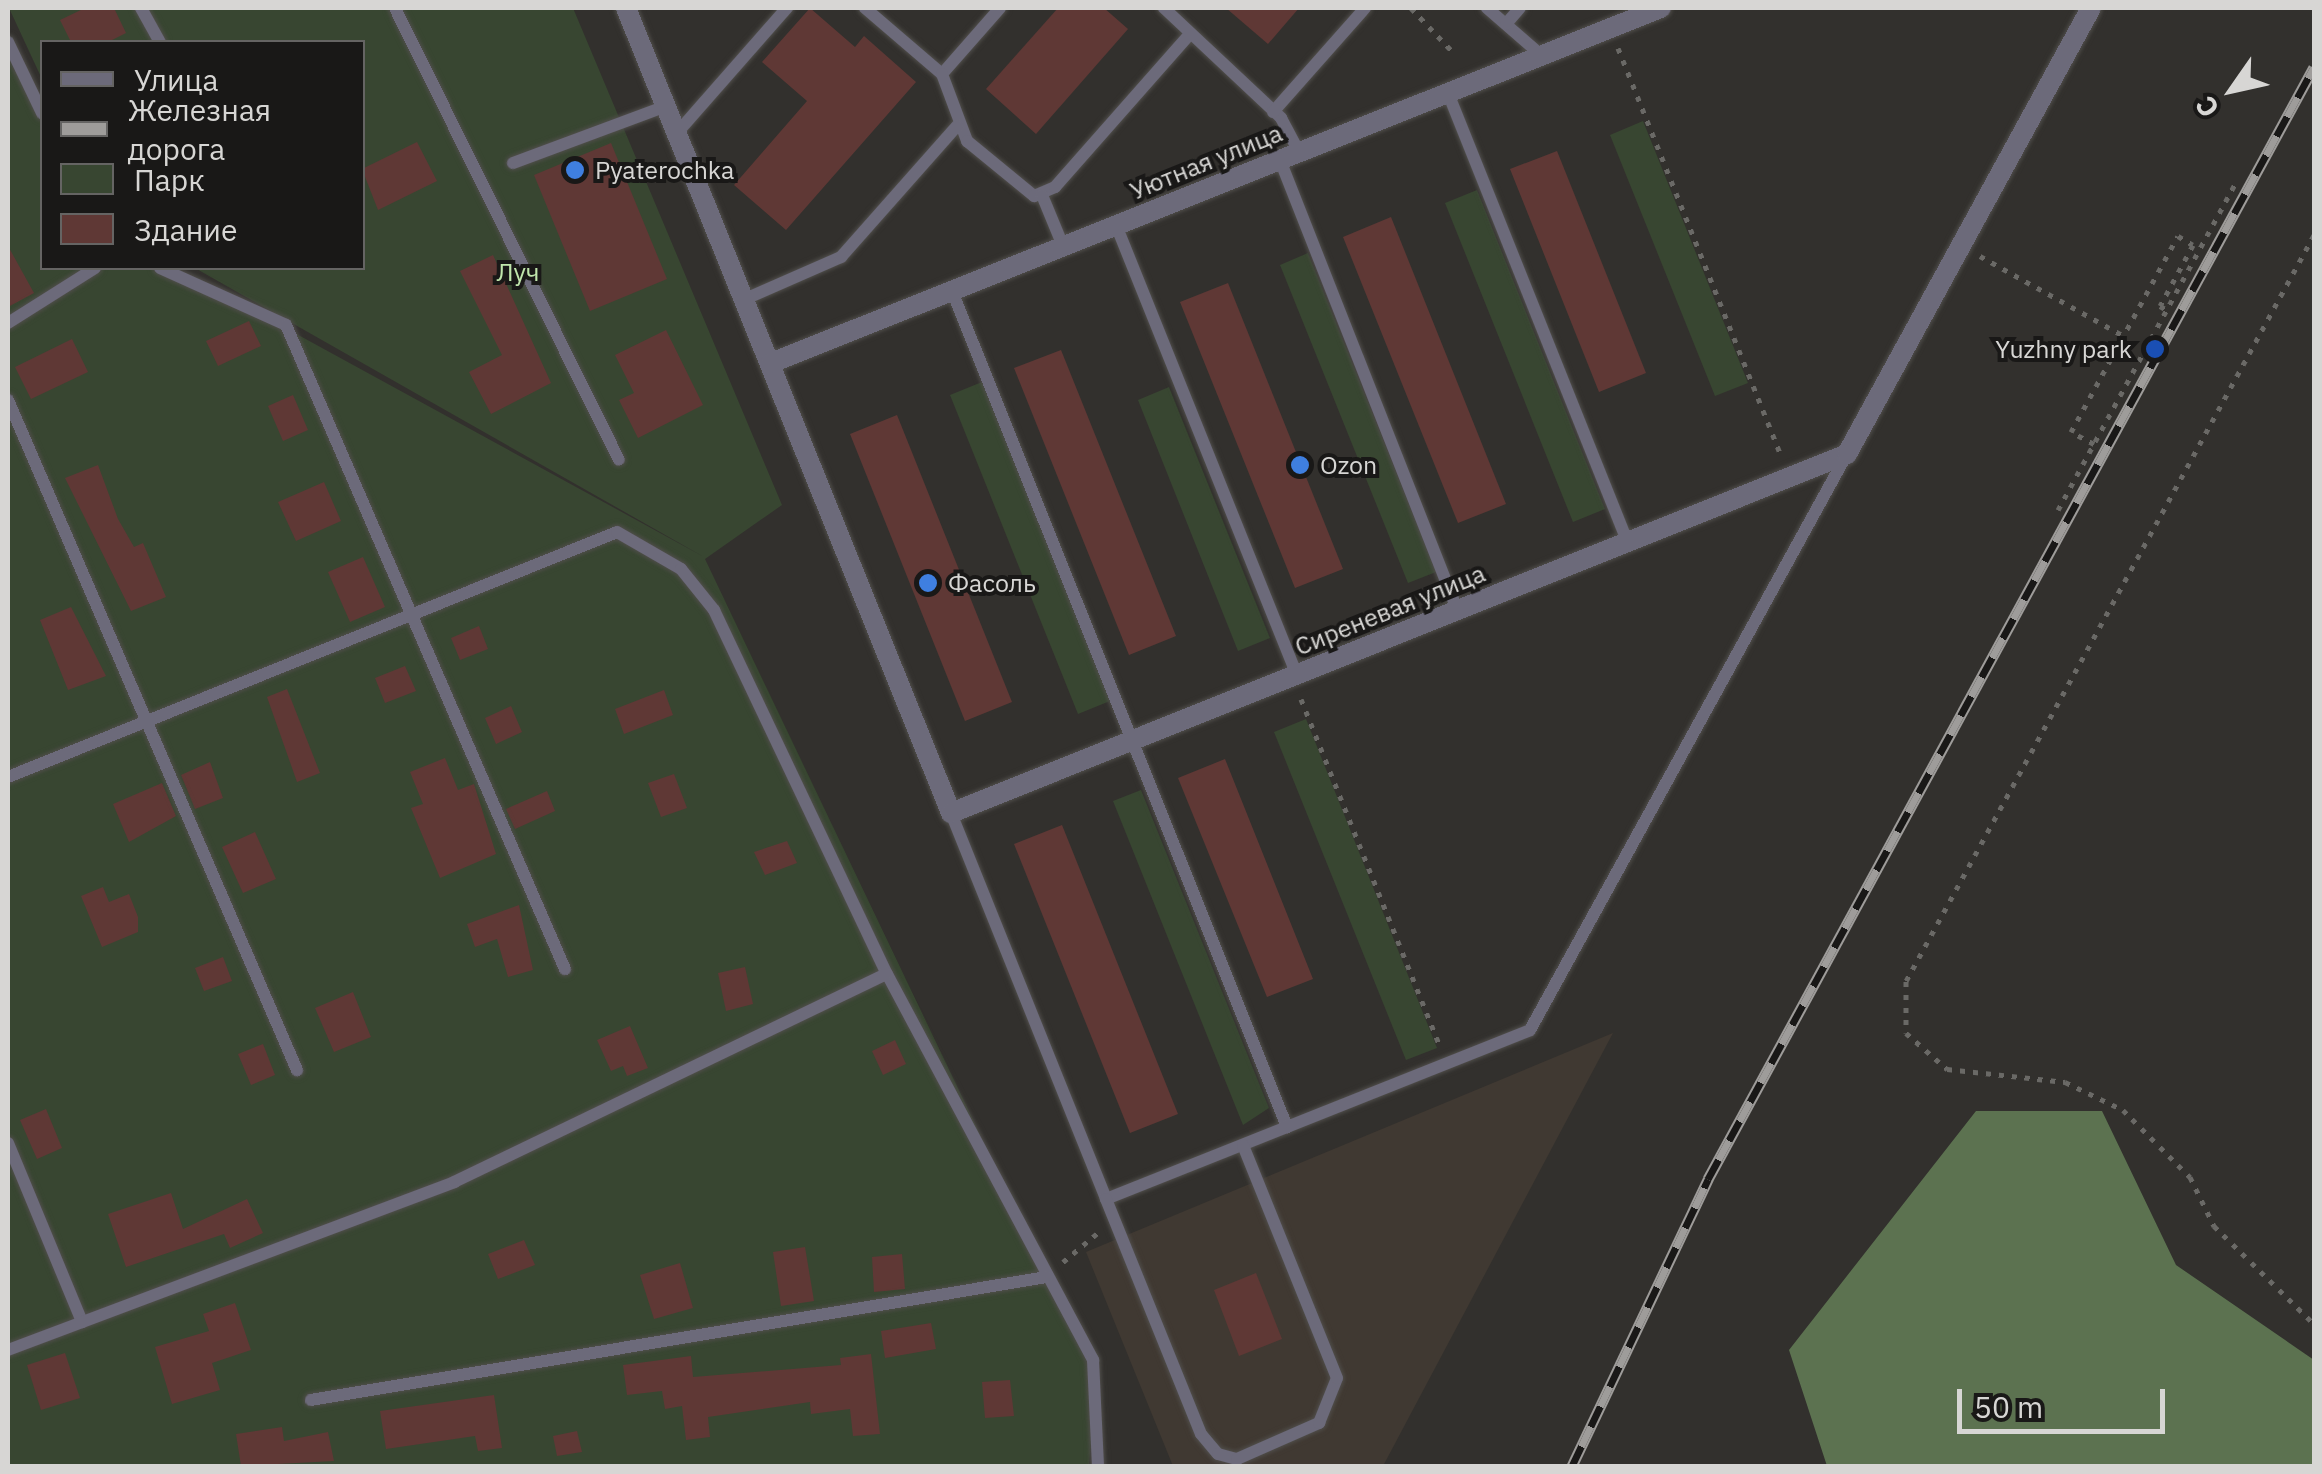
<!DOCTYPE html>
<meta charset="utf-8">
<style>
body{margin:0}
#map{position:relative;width:2322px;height:1474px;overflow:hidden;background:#32302d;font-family:"IBM Plex Sans",sans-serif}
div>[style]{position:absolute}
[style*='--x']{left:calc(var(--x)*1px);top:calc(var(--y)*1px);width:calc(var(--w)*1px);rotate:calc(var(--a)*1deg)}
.built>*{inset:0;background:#403932}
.green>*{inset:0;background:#384631}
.forest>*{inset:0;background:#5c7250}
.building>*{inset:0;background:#5f3835}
.path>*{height:5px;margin-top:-2.5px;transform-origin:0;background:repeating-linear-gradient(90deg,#6a6966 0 5px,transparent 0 13px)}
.roads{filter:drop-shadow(0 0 2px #504e4b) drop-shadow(0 0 2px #504e4b)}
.service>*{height:12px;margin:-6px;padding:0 6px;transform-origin:6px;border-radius:6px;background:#6c6a7a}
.minor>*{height:20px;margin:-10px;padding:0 10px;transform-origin:10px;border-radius:10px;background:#6c6a7a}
.rail>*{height:11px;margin-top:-5.5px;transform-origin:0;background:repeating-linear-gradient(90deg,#191817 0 22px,#9e9c9a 0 44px);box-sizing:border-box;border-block:2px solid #9e9c9a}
.dots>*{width:28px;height:28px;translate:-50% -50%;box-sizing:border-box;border:5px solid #191817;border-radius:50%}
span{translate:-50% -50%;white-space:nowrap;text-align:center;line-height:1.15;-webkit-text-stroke:8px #191817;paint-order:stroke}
.street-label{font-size:25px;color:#d7d6d4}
.poi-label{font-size:25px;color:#d7d6d4}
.left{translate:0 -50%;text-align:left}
.right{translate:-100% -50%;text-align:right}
.park-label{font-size:25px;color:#c0e6ac}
.frame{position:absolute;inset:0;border:10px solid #d7d6d4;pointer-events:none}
.legend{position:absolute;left:40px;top:40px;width:325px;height:230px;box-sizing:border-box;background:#191817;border:2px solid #656463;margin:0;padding:12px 18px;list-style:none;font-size:30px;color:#d7d6d4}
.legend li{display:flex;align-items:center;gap:20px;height:50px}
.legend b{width:50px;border:2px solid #656463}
.north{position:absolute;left:2182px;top:40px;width:100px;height:100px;-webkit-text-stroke:8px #191817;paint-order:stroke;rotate:236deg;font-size:28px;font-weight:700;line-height:40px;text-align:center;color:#d7d6d4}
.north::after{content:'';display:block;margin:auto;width:35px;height:45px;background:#d7d6d4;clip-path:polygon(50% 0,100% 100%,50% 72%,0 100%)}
.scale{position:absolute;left:1957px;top:1389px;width:208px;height:45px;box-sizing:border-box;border:5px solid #d7d6d4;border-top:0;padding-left:12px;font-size:30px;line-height:35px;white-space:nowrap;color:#d7d6d4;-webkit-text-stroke:8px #191817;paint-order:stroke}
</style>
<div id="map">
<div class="built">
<i style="clip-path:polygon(1613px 1033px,1383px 1466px,1173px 1466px,1086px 1252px)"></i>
</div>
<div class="green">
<i style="clip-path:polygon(9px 8px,573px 8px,782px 505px,705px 559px,1096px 1377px,1089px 1466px,8px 1466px,8px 33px,42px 106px,42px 268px,176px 268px,704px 557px,195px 268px,362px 268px,362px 42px,42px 42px,42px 79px)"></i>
<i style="clip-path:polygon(1643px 121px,1748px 383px,1715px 396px,1610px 135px)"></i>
<i style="clip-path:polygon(1477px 190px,1605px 509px,1573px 522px,1445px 203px)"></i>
<i style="clip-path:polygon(1308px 253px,1436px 572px,1408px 583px,1280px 265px)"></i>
<i style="clip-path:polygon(982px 382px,1110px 701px,1078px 714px,950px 395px)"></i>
<i style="clip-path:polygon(1169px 387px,1270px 638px,1238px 651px,1138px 400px)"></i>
<i style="clip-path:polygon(1306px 719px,1437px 1048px,1406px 1060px,1274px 732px)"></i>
<i style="clip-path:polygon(1141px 790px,1269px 1108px,1243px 1125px,1113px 801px)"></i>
</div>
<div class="forest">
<i style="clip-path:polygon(1976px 1111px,2102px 1111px,2176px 1265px,2314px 1360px,2314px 1466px,1827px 1466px,1789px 1350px)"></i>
</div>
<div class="building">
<i style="clip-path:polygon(85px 8px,114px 8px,126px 33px,108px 42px,71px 42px,60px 20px)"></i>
<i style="clip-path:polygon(810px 8px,855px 47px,864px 36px,916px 82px,786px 230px,734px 185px,807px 101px,762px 62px)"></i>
<i style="clip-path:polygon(1058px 8px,1104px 8px,1128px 29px,1036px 134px,986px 89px)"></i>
<i style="clip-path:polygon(1226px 8px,1299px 8px,1268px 44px)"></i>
<i style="clip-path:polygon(417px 142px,437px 181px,378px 210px,362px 169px)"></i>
<i style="clip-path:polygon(611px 143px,667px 279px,590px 311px,534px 175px)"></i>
<i style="clip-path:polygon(1557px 151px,1646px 373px,1599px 392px,1510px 169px)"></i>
<i style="clip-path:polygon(1391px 217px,1506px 504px,1458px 523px,1343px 237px)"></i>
<i style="clip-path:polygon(8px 246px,34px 293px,8px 307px)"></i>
<i style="clip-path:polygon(493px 255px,551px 383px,491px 414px,469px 372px,502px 355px,460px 271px)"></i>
<i style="clip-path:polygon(1228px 283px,1343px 569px,1295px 588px,1180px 302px)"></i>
<i style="clip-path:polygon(249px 321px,261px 346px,218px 366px,206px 341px)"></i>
<i style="clip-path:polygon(666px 330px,703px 405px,638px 438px,619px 400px,634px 393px,615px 355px)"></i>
<i style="clip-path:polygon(72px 339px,88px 372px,31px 399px,15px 367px)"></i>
<i style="clip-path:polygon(1061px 350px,1176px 636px,1129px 655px,1014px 368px)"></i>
<i style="clip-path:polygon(293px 395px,308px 430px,283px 441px,268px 406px)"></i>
<i style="clip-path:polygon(897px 415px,1012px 702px,965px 721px,850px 434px)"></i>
<i style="clip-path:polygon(98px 465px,118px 519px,134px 547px,143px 543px,166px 597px,131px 611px,65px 478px)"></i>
<i style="clip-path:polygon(324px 482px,341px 521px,296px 541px,278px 502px)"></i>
<i style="clip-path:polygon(363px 557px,385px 607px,350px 622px,328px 572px)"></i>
<i style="clip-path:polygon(71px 607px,106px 676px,68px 690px,40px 620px)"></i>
<i style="clip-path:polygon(479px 626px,488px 649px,460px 660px,451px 638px)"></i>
<i style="clip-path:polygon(405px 666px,416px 691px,385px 703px,375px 678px)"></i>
<i style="clip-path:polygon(287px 689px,320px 773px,297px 782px,267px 697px)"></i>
<i style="clip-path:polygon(664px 690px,673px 715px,624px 734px,615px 709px)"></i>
<i style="clip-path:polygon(511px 706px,522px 732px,496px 744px,485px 718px)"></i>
<i style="clip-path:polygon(445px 758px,458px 790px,474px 784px,496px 854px,440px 878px,411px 808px,423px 804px,410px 772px)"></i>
<i style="clip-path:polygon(1225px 759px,1313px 979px,1267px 997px,1178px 778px)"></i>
<i style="clip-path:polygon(210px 762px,223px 798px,195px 809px,181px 775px)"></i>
<i style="clip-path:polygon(674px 774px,687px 808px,661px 817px,648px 783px)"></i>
<i style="clip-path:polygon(162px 783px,176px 816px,129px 842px,113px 804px)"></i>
<i style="clip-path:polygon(547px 791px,555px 811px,515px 829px,506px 809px)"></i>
<i style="clip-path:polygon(1062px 825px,1178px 1114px,1130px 1133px,1014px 844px)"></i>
<i style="clip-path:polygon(255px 832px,276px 879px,243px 893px,222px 847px)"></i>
<i style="clip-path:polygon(787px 841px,797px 863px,765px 875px,754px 852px)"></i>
<i style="clip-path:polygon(103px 887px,109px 902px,129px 894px,138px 917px,138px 932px,102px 947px,81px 896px)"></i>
<i style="clip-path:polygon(519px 905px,533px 970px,508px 977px,497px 939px,475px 947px,467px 924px)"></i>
<i style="clip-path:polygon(223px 957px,232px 981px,204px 991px,195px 968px)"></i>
<i style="clip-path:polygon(745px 967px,753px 1004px,726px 1011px,718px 973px)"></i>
<i style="clip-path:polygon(353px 992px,371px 1037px,334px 1052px,315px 1008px)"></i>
<i style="clip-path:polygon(630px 1026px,648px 1068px,627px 1076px,623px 1066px,611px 1071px,597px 1040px)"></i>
<i style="clip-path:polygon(895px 1040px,906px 1064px,883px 1075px,872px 1051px)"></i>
<i style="clip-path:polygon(263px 1044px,275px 1075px,251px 1085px,238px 1054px)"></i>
<i style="clip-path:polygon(46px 1109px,62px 1148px,37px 1159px,20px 1120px)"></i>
<i style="clip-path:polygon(171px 1193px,183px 1229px,247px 1199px,263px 1233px,230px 1248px,224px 1234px,126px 1267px,108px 1214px)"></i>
<i style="clip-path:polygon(524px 1240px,535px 1265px,498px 1279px,488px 1254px)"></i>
<i style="clip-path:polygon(805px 1247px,814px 1301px,781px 1306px,773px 1252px)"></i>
<i style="clip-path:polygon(902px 1254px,905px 1289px,874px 1292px,872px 1257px)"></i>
<i style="clip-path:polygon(680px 1263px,693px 1308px,654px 1319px,640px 1275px)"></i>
<i style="clip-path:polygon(1256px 1273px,1282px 1339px,1239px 1356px,1214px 1290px)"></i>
<i style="clip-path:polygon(235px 1303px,251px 1350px,212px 1363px,220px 1390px,172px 1404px,155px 1347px,209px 1331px,203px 1314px)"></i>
<i style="clip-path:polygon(931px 1323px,936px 1349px,885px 1358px,881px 1331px)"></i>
<i style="clip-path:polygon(65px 1353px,80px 1398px,41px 1410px,27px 1365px)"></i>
<i style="clip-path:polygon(871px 1354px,880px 1434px,853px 1436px,850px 1409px,811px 1414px,810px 1402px,708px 1417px,710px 1437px,686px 1440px,682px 1406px,665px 1409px,662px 1391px,627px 1395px,623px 1365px,691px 1356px,693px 1377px,841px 1365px,840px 1358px)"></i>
<i style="clip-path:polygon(1010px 1380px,1014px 1416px,985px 1418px,982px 1382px)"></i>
<i style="clip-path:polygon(494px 1395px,502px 1448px,478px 1451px,475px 1436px,386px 1449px,380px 1411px)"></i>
<i style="clip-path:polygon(282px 1427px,284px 1441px,328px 1432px,334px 1461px,241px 1466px,236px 1434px)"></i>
<i style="clip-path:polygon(577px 1431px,582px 1452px,557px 1456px,553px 1436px)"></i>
</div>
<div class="path">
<i style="--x:1411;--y:8;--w:58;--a:46.4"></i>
<i style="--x:1618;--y:48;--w:439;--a:68.2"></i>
<i style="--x:2314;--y:235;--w:850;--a:118.67"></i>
<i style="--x:1906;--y:981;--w:52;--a:90"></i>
<i style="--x:1906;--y:1033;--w:55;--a:41.3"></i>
<i style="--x:1947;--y:1069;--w:119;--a:6.3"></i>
<i style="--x:2065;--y:1082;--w:64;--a:25.8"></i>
<i style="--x:2123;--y:1110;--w:95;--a:45"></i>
<i style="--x:2190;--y:1177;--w:55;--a:63.9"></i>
<i style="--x:2214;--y:1226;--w:140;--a:44.4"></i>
<i style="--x:1980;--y:256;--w:162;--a:29.1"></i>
<i style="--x:2094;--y:444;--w:26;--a:-152"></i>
<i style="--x:2071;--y:432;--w:223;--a:-61.4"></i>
<i style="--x:2178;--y:236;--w:17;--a:31"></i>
<i style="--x:2193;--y:245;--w:69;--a:118.4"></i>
<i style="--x:2160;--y:306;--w:8;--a:30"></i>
<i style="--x:2058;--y:510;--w:373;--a:-61.5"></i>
<i style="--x:1301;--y:699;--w:374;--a:68.2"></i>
<i style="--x:1063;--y:1262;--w:48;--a:-40"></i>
</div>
<div class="roads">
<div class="service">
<i style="--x:141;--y:8;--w:39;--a:61"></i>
<i style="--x:395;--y:8;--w:504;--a:63.64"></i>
<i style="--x:865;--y:8;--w:101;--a:40.6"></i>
<i style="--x:1000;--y:8;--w:88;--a:131.3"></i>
<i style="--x:942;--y:74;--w:72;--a:69.5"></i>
<i style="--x:967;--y:141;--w:87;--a:39.4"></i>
<i style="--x:1034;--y:196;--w:23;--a:-23"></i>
<i style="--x:1055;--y:187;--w:201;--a:-48.6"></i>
<i style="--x:1164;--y:8;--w:161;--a:43.2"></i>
<i style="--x:1281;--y:118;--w:38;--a:62"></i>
<i style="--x:1487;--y:8;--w:72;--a:41"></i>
<i style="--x:1506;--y:24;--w:21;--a:-49"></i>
<i style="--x:8;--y:42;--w:79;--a:64.4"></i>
<i style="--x:1448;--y:93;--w:484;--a:68.2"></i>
<i style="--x:1273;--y:112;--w:139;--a:-48.5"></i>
<i style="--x:677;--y:133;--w:167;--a:-48.7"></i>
<i style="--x:1280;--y:160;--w:484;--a:68.5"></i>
<i style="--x:513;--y:163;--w:163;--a:-20.4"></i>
<i style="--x:1042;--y:195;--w:55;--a:67.6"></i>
<i style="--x:1116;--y:225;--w:485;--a:68.1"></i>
<i style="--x:160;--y:268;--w:138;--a:24.3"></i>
<i style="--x:286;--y:325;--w:702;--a:66.58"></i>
<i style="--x:952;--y:291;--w:901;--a:68.16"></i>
<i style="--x:745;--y:299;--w:105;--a:-23.6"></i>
<i style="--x:841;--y:257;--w:175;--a:-48.5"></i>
<i style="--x:8;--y:323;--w:103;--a:-32.3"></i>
<i style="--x:8;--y:400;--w:730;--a:66.67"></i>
<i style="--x:8;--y:777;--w:656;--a:-21.91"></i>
<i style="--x:617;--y:532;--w:74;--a:30"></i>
<i style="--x:681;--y:569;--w:53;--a:51.2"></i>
<i style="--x:714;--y:610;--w:403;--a:64.6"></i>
<i style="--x:887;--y:974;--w:438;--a:61.9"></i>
<i style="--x:1093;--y:1360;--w:106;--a:87.3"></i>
<i style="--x:951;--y:813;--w:416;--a:68.1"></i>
<i style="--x:1106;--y:1199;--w:456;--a:-21.7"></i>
<i style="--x:1530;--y:1030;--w:657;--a:-61.17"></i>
<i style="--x:8;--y:1143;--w:194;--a:67.5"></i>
<i style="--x:1106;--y:1199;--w:253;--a:68"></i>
<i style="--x:1201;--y:1434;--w:26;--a:50"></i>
<i style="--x:1218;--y:1454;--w:20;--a:15"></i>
<i style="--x:1237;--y:1459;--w:90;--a:-23.7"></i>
<i style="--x:1319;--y:1423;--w:48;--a:-68.2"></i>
<i style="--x:1337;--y:1378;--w:251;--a:-112"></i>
<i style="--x:8;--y:1350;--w:477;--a:-20.6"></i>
<i style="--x:454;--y:1182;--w:480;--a:-25.7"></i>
<i style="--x:311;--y:1400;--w:746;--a:-9.49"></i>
</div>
<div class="minor">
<i style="--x:626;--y:8;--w:868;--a:68.01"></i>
<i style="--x:951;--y:813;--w:965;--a:-21.83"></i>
<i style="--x:1847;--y:454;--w:508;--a:-61.32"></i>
<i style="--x:771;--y:363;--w:958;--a:-21.75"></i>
</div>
</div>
<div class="rail">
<i style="--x:1572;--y:1466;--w:318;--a:-64.6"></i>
<i style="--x:1708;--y:1179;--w:1266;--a:-61.41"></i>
</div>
<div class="dots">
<i style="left:575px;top:170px;background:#3f7fe0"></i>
<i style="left:2155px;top:349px;background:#1a4fb4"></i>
<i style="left:1300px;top:465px;background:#3f7fe0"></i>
<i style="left:928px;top:583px;background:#3f7fe0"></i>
</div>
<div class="street-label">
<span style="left:1206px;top:162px;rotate:-22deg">Уютная улица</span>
<span style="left:1390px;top:610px;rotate:-22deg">Сиреневая улица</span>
</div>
<div class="poi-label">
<span class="left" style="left:595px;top:170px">Pyaterochka</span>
<span class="right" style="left:2132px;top:349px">Yuzhny park</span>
<span class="left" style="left:1320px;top:465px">Ozon</span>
<span class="left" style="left:948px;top:583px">Фасоль</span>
</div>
<div class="park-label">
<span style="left:518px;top:272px">Луч</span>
</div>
<div class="frame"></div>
<ul class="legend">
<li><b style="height:12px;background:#6c6a7a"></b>Улица</li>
<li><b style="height:12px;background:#9e9c9a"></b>Железная дорога</li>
<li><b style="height:28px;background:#384631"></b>Парк</li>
<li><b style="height:28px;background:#5f3835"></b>Здание</li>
</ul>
<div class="north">С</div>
<div class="scale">50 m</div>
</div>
